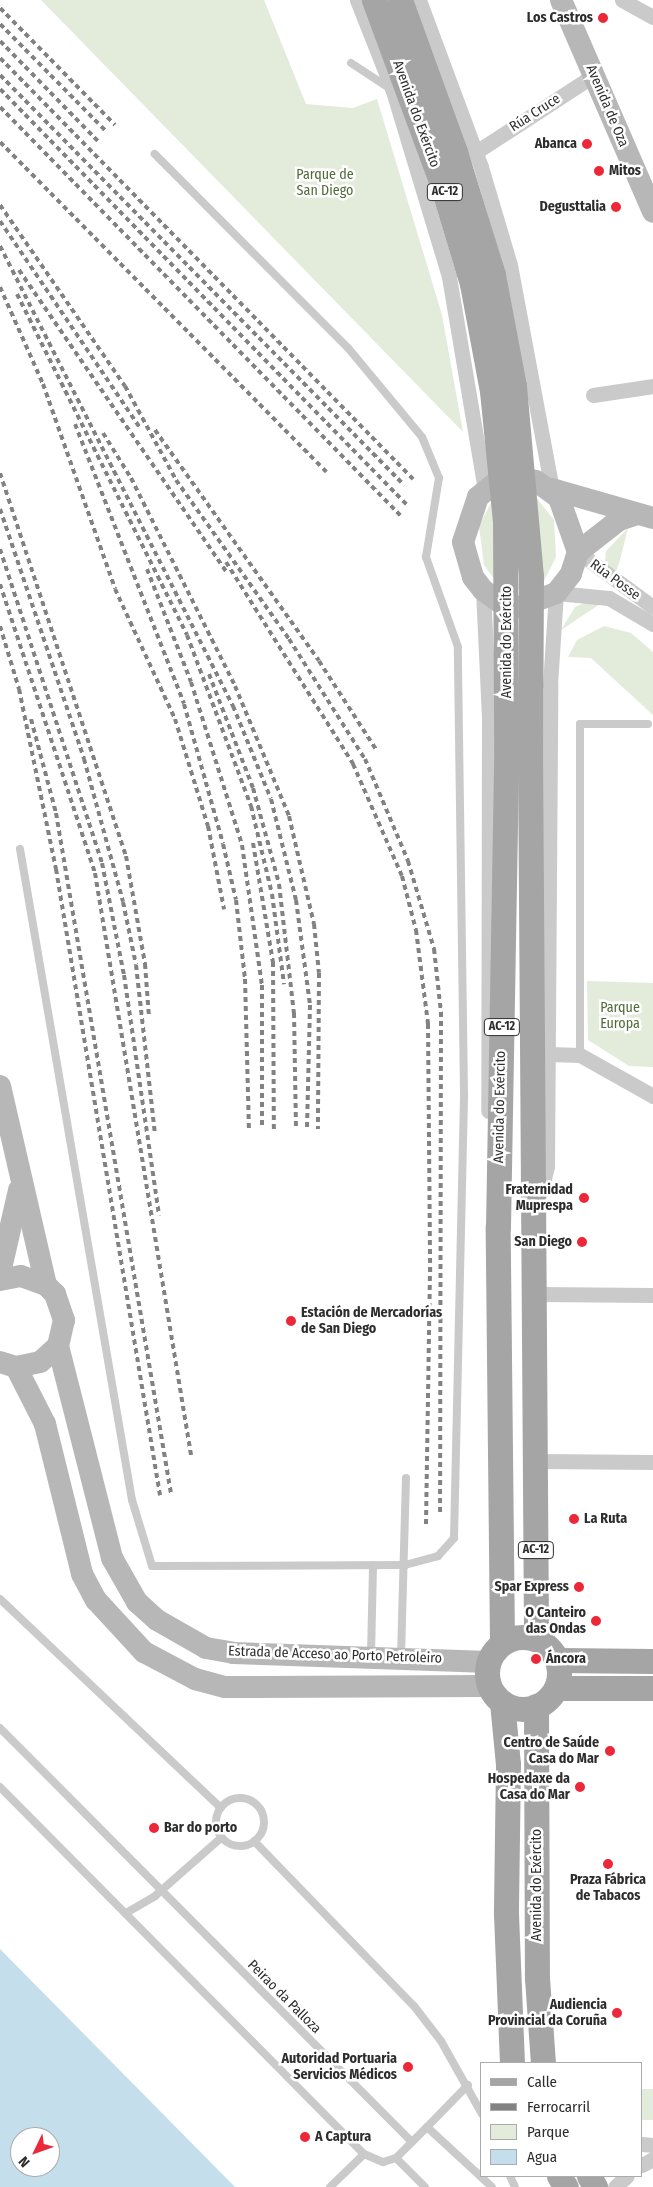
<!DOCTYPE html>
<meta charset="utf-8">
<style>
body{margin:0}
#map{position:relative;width:653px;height:2187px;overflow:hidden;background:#fff;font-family:"Fira Sans Condensed",sans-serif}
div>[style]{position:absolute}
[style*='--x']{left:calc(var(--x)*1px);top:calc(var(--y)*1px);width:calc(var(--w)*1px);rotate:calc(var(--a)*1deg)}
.green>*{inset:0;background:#e3ebda}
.water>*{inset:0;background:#c5deec}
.lane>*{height:8px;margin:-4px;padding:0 4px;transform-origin:4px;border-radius:4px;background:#cacaca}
.lane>.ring{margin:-4px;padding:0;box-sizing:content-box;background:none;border:8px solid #cacaca;border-radius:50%}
.street>*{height:15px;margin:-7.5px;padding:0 7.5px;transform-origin:7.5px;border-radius:7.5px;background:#cacaca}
.secondary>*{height:22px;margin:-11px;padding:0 11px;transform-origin:11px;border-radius:11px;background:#b7b7b7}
.primary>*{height:25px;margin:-12.5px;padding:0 12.5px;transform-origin:12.5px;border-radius:12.5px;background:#a5a5a5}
.primary>.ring{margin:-12.5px;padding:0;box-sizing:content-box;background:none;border:25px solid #a5a5a5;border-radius:50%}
.rail>*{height:4px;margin-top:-2px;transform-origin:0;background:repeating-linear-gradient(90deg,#828282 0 5px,transparent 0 9px)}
.primary-bridge>*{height:25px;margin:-12.5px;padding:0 12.5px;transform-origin:12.5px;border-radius:12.5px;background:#a5a5a5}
.dots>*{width:14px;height:14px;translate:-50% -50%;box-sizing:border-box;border:2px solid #fff;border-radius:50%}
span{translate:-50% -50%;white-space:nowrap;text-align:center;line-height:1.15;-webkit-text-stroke:5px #fff;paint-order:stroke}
.shield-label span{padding:1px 4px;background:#fff;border:1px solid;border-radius:4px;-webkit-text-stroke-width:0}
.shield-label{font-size:12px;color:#2d2d2d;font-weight:700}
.poi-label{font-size:14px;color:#2d2d2d;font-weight:700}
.right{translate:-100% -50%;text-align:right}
.left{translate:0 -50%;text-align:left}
.street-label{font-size:14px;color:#2d2d2d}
.park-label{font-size:14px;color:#516a39}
.legend{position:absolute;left:480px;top:2062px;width:162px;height:115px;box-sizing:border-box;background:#fff;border:1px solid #ababab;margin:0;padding:6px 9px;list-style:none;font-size:15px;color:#2d2d2d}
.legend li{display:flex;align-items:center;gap:10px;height:25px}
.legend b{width:25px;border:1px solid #ababab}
.north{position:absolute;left:10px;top:2127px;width:50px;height:50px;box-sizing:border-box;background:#fff;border:1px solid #ababab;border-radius:50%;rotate:228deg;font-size:14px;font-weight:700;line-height:20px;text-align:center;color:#2d2d2d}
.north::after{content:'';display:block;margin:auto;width:18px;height:22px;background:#ec2738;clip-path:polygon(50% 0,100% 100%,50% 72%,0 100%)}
</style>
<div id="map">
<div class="green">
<i style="clip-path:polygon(41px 0,264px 0,306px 104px,353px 108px,377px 99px,442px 315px,463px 432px)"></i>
<i style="clip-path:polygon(535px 496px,554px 520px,556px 557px,544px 581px,535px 587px,512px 589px,495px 580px,484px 565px,479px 526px,491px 503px)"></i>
<i style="clip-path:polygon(628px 528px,620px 560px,615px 575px,605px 561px,606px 551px)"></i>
<i style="clip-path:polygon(587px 602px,600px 604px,561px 630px,575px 607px)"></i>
<i style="clip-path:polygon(604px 626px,631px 633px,653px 652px,653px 715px,591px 658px,568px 657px,577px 640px)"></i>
<i style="clip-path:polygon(587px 981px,653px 983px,653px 1067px,629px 1066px,588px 1040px)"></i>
<i style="clip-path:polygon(642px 2089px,653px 2089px,653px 2120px,642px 2120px)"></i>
</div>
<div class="water">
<i style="clip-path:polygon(evenodd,0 1949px,235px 2187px,0 2187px,0 1949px,20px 2137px,50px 2137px,50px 2167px,20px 2167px,20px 2137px)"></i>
</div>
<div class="lane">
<i style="--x:351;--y:63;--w:45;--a:33.3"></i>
<i style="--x:20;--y:849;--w:661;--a:80.24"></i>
<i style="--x:132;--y:1500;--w:69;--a:73.1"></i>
<i style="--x:152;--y:1566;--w:253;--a:-0.2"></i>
<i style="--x:405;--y:1565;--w:34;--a:-15"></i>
<i style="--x:438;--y:1556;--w:24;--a:-48"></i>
<i style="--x:454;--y:1538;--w:445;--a:-88.7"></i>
<i style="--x:464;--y:1093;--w:446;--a:-90.8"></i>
<i style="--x:458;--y:647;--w:96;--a:-109.6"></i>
<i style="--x:426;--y:557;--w:80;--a:-80.7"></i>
<i style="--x:439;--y:478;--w:44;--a:-112.5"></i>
<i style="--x:422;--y:437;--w:116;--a:-129.7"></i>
<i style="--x:348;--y:348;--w:274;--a:-134.9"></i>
<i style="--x:580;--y:1055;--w:331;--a:-90"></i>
<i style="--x:580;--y:724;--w:68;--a:0"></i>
<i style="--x:0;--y:1599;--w:304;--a:43.4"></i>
<i style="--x:371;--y:1655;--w:90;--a:-88.7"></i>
<i style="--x:401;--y:1656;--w:178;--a:-88.4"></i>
<i style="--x:0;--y:1728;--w:584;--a:45.14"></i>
<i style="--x:0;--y:1787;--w:517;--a:45.24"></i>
<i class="ring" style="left:216px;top:1798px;width:40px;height:40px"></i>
<i style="--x:254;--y:1841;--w:230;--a:45.9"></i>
<i style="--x:414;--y:2006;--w:44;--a:52.4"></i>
<i style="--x:441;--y:2041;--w:84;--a:60.7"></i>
<i style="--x:126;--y:1913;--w:34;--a:-30"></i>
<i style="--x:155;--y:1896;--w:89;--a:-41.4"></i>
<i style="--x:468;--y:2085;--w:59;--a:134.3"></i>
<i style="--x:427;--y:2127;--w:88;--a:42.7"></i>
<i style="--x:396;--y:2158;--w:41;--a:45"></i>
<i style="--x:510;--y:2176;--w:12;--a:66"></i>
<i style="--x:330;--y:2187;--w:47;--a:-44.1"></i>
<i style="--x:364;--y:2154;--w:21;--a:23"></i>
<i style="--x:383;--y:2162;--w:14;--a:-17"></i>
<i style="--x:396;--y:2158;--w:44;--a:-45"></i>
</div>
<div class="street">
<i style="--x:357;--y:0;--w:98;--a:68.4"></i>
<i style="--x:393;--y:91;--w:194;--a:73.2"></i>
<i style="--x:449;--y:277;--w:215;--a:80.4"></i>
<i style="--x:419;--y:0;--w:178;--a:69.6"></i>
<i style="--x:481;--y:167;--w:102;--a:73.5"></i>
<i style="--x:510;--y:265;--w:228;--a:79.4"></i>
<i style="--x:622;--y:0;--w:35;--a:29"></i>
<i style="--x:476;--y:152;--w:141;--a:-33.1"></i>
<i style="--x:593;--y:395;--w:61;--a:-8.5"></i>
<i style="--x:578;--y:552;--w:93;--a:36.3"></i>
<i style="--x:483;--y:590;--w:125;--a:87.3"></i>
<i style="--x:489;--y:715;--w:396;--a:90.1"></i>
<i style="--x:549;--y:1054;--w:31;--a:2"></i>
<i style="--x:580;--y:1055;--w:84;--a:29.3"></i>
<i style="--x:541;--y:1192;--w:26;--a:-77"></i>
<i style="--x:547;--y:1167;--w:482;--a:-89.6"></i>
<i style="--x:550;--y:685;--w:92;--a:-86.3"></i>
<i style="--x:556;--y:593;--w:53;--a:5.4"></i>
<i style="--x:609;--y:598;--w:51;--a:30.6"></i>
<i style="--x:537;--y:1294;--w:116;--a:0.5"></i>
<i style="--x:537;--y:1461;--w:116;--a:0.5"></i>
<i style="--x:642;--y:2144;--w:11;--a:5"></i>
<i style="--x:642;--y:2165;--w:13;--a:-29"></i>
<i style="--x:615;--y:2187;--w:16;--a:-43"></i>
</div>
<div class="secondary">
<i style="--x:561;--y:0;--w:231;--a:66.5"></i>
<i style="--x:518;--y:476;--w:19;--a:16"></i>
<i style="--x:536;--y:481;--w:29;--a:36"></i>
<i style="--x:559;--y:498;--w:57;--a:70.6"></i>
<i style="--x:578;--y:552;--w:23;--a:108"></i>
<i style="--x:571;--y:574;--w:24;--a:128"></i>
<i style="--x:556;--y:593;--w:39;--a:159"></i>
<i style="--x:520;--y:607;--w:15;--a:-176"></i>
<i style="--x:505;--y:606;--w:27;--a:-144"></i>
<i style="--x:483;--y:590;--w:16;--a:-128"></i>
<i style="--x:473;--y:577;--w:36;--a:-106"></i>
<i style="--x:463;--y:542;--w:47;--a:-71.6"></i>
<i style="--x:478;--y:497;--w:27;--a:-39"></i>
<i style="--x:499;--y:480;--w:19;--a:-12"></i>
<i style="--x:552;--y:489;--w:105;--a:16"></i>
<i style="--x:578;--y:552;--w:52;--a:-38"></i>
<i style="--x:619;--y:520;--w:19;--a:-18"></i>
<i style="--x:0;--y:1086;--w:204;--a:77"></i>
<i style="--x:0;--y:1273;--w:85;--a:-77.1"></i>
<i style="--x:0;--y:1280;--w:21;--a:-11"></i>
<i style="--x:21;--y:1276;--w:27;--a:20"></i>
<i style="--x:46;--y:1285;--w:13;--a:45"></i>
<i style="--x:55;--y:1294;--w:28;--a:71"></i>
<i style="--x:64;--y:1320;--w:27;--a:103"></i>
<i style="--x:58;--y:1346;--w:24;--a:138"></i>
<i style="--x:40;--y:1362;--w:25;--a:168"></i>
<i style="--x:16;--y:1367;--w:17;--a:-163"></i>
<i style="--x:58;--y:1346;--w:219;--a:75.7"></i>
<i style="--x:112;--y:1558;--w:51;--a:60.4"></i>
<i style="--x:137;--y:1602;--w:27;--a:42"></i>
<i style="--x:157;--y:1620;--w:56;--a:29.7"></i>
<i style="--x:206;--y:1648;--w:27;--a:10"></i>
<i style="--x:233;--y:1653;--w:256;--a:2"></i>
<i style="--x:16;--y:1367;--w:64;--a:63"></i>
<i style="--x:45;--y:1424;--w:154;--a:76.1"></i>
<i style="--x:82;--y:1574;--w:30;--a:62"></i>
<i style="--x:96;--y:1600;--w:71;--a:47.3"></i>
<i style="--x:144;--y:1652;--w:58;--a:27.9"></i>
<i style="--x:195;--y:1679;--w:31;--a:15"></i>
<i style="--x:225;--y:1687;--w:265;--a:-0.2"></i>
</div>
<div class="primary">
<i style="--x:374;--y:0;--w:193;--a:69.7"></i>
<i style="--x:441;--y:181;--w:108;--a:73.2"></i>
<i style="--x:472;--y:284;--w:109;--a:79.4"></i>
<i style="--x:400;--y:0;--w:162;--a:70.1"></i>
<i style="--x:455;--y:152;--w:129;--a:72.8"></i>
<i style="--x:493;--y:275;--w:113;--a:79.3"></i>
<i style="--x:530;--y:750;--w:889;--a:89.61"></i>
<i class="ring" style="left:487px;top:1637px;width:47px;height:47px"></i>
<i style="--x:502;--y:1643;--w:416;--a:-90.6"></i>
<i style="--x:498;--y:1227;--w:477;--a:-89"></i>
<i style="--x:557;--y:1660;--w:96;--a:0.6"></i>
<i style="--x:556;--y:1688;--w:97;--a:0"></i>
<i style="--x:502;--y:1702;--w:62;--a:84.5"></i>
<i style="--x:508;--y:1764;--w:150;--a:90.8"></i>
<i style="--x:506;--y:1914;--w:149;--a:87.7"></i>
<i style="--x:536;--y:1706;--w:272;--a:89.8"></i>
<i style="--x:537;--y:1978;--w:85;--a:86"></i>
<i style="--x:559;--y:2176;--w:13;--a:58"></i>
<i style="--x:589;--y:2176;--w:13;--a:61"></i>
</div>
<div class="rail">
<i style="--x:0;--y:8;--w:164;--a:45.5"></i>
<i style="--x:0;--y:24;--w:152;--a:45.3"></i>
<i style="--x:0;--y:41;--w:140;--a:45.6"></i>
<i style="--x:0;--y:58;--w:590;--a:45.55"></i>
<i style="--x:0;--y:75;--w:576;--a:45.42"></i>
<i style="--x:0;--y:89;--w:585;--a:45.62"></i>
<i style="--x:0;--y:107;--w:573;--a:45.57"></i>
<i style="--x:0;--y:142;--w:464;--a:45.3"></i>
<i style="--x:0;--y:205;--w:220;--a:55.4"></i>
<i style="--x:125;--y:386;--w:107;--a:61.5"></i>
<i style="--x:176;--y:480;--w:195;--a:54.6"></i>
<i style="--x:289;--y:639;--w:142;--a:57.7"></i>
<i style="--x:365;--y:759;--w:111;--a:67.1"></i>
<i style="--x:408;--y:861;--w:92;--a:73.5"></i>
<i style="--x:434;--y:949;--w:63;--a:83.7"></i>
<i style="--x:441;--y:1012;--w:502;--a:90.11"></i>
<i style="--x:0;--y:221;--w:250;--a:55.9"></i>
<i style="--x:0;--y:246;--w:516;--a:63.14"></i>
<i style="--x:233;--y:706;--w:100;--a:67.8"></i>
<i style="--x:271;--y:799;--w:104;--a:76.1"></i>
<i style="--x:296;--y:900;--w:106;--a:82.4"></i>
<i style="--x:310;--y:1005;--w:124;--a:91.4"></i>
<i style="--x:19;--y:270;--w:368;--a:55.5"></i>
<i style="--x:0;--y:287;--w:106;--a:66.1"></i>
<i style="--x:43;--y:384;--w:217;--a:70.6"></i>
<i style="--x:115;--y:589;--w:143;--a:65.2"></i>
<i style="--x:175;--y:719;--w:112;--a:72.9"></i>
<i style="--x:208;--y:826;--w:85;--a:79.1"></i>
<i style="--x:17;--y:294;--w:381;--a:63.5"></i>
<i style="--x:187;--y:635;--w:183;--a:69.5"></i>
<i style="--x:251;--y:806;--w:90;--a:76.6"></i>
<i style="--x:272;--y:894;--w:91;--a:82.4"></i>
<i style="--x:75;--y:424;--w:300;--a:68.7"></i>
<i style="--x:184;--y:704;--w:145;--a:74.4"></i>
<i style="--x:223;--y:844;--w:57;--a:76.9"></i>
<i style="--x:236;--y:900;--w:80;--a:83.5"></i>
<i style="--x:245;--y:979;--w:150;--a:88.5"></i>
<i style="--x:155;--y:430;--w:283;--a:54.6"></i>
<i style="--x:319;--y:661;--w:107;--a:57.2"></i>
<i style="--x:103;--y:433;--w:53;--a:58.1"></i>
<i style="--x:131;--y:478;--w:233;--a:63.4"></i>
<i style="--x:235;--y:686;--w:141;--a:67.4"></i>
<i style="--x:289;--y:816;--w:111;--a:77"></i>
<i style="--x:314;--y:924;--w:49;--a:84.2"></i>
<i style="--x:319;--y:973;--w:156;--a:90.4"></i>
<i style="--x:0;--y:473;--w:403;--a:71.8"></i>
<i style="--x:126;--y:856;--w:110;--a:80"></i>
<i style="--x:145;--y:964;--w:53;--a:85.7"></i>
<i style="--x:0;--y:509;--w:264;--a:71.4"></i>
<i style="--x:84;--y:759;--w:148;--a:74.7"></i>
<i style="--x:123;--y:902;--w:64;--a:78.3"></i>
<i style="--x:136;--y:965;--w:170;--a:83.6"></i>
<i style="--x:0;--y:549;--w:330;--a:72"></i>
<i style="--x:102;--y:863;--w:114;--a:78.9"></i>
<i style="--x:124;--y:975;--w:243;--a:81.7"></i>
<i style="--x:226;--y:562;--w:239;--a:57.8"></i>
<i style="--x:353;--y:764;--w:122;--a:66.4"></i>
<i style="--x:402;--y:876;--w:56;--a:75.5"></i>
<i style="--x:416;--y:930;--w:95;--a:82.7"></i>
<i style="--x:428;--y:1024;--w:249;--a:89.5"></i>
<i style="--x:147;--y:569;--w:121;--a:68.7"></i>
<i style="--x:191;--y:682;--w:171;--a:72.6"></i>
<i style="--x:242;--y:845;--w:141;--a:81.9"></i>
<i style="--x:262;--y:985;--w:144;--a:90"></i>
<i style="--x:0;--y:584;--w:304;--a:71.8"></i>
<i style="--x:95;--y:873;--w:590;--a:80.63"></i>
<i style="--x:0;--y:626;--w:66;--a:73.2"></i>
<i style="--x:19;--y:689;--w:184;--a:78.4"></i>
<i style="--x:56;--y:869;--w:635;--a:80.57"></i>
<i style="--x:209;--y:674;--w:122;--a:68.9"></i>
<i style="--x:253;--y:788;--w:99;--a:74.8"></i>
<i style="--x:279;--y:884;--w:130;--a:83.4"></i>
<i style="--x:294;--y:1013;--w:116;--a:89"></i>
<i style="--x:31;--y:719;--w:97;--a:75.1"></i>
<i style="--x:56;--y:813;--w:691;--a:80.41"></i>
<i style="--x:253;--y:843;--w:121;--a:80.5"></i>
<i style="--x:273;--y:962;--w:167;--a:89.7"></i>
<i style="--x:426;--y:1524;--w:257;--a:-89.1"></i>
</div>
<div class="primary-bridge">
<i style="--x:514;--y:386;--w:191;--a:84.9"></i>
<i style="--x:531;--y:576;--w:174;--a:90.3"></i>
<i style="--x:492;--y:391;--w:131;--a:84.3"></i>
<i style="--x:505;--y:521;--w:229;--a:89.7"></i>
</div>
<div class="dots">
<i style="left:603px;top:18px;background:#ec2738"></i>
<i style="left:587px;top:144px;background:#ec2738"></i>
<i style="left:599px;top:171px;background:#ec2738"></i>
<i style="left:616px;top:207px;background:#ec2738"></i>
<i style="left:584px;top:1198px;background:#ec2738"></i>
<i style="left:582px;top:1242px;background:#ec2738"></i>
<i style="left:291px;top:1321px;background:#ec2738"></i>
<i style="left:574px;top:1519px;background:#ec2738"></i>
<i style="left:579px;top:1587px;background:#ec2738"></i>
<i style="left:596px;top:1621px;background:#ec2738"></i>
<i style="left:536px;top:1659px;background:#ec2738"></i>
<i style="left:610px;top:1751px;background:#ec2738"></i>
<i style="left:580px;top:1787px;background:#ec2738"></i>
<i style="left:154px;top:1828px;background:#ec2738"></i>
<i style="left:608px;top:1864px;background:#ec2738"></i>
<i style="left:617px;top:2013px;background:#ec2738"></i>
<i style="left:408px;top:2067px;background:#ec2738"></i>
<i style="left:305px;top:2137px;background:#ec2738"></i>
</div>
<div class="shield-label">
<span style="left:445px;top:192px">AC-12</span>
<span style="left:502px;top:1027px">AC-12</span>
<span style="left:536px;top:1550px">AC-12</span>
</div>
<div class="poi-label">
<span class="right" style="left:593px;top:18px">Los Castros</span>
<span class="right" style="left:577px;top:144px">Abanca</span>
<span class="left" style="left:609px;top:171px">Mitos</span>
<span class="right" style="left:606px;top:207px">Degusttalia</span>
<span class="right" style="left:573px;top:1198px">Fraternidad<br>Muprespa</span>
<span class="right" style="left:572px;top:1242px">San Diego</span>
<span class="left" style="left:301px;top:1321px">Estación de Mercadorías<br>de San Diego</span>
<span class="left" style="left:584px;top:1519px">La Ruta</span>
<span class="right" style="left:569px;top:1587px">Spar Express</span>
<span class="right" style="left:586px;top:1621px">O Canteiro<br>das Ondas</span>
<span class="left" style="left:546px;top:1659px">Áncora</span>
<span class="right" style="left:599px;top:1751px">Centro de Saúde<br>Casa do Mar</span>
<span class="right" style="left:570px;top:1787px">Hospedaxe da<br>Casa do Mar</span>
<span class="left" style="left:164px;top:1828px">Bar do porto</span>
<span style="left:608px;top:1888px">Praza Fábrica<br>de Tabacos</span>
<span class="right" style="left:607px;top:2013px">Audiencia<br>Provincial da Coruña</span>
<span class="right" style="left:397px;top:2067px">Autoridad Portuaria<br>Servicios Médicos</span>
<span class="left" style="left:315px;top:2137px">A Captura</span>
</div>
<div class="street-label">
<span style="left:607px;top:106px;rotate:67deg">Avenida de Oza</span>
<span style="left:535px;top:113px;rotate:-33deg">Rúa Cruce</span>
<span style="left:416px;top:114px;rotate:70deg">Avenida do Exército</span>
<span style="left:615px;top:580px;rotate:36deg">Rúa Posse</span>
<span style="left:507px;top:642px;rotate:-90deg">Avenida do Exército</span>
<span style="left:500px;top:1107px;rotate:-89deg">Avenida do Exército</span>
<span style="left:335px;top:1655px;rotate:2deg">Estrada de Acceso ao Porto Petroleiro</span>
<span style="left:537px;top:1885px;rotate:-90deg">Avenida do Exército</span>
<span style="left:284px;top:1997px;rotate:45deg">Peirao da Palloza</span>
</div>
<div class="park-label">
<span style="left:325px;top:183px">Parque de<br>San Diego</span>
<span style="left:620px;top:1016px">Parque<br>Europa</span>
</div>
<ul class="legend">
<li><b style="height:6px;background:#a5a5a5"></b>Calle</li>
<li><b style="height:6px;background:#828282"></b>Ferrocarril</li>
<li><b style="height:14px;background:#e3ebda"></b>Parque</li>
<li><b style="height:14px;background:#c5deec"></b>Agua</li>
</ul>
<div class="north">N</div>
</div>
